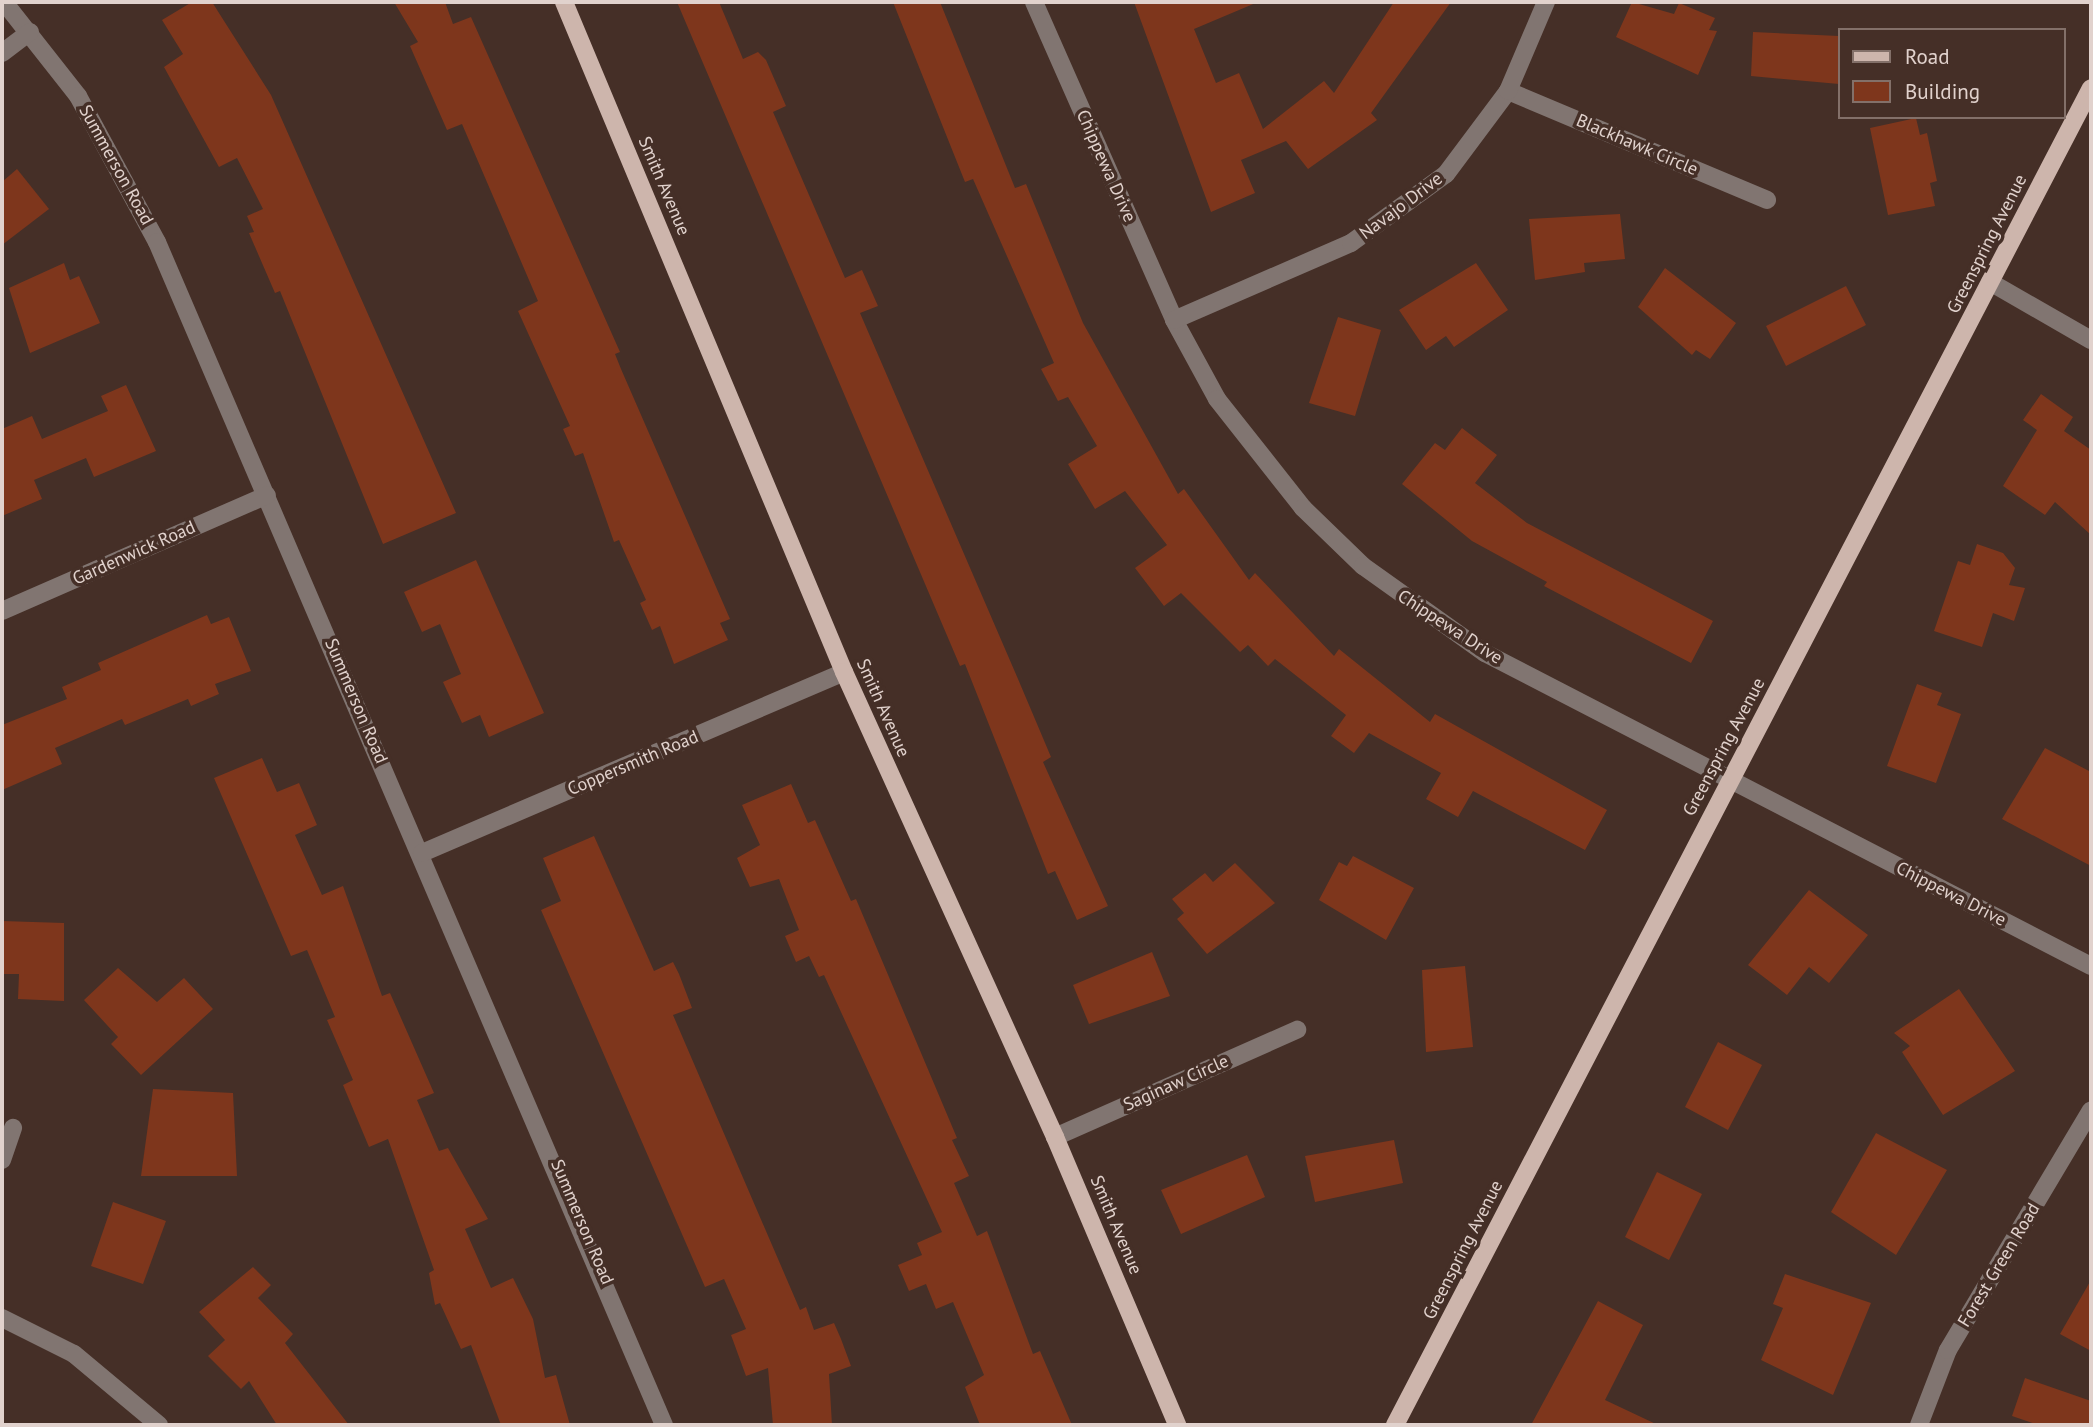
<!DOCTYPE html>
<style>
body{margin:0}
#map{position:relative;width:2093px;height:1427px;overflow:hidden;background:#452f27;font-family:"PT Sans",sans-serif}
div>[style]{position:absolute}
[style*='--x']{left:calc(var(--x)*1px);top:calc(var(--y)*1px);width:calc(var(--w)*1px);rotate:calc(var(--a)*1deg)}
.building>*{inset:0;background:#7e361c}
.minor>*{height:18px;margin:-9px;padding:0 9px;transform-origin:9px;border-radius:9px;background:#817571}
.major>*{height:18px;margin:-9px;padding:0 9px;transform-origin:9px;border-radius:9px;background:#cdb5ac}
span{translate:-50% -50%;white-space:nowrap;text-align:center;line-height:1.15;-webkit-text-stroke:7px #452f27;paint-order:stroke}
.street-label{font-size:18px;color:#e1d2cd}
.frame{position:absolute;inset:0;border:4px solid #e1d2cd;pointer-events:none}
.legend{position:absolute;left:1838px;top:28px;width:228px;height:91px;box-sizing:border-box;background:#452f27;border:2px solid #837069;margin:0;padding:9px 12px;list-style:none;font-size:21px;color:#e1d2cd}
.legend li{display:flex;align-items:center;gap:14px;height:35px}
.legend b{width:35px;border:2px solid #837069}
</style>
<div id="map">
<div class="building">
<i style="clip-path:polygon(192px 2px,212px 2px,271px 95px,456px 513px,383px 544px,280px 291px,275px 293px,249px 233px,254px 232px,247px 216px,263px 209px,237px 158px,219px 167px,164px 67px,183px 54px,162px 20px)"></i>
<i style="clip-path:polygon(394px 2px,445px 2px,453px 24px,471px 17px,620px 352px,615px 354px,621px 369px,730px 619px,720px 623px,728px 640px,674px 664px,660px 626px,652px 630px,640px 603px,646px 600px,619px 540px,614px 542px,583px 453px,575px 456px,563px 429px,570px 426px,518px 311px,538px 301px,462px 124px,447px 130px,410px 46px,418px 42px)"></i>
<i style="clip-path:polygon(677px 2px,719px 2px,743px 59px,758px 52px,766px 60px,786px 106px,773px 112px,845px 278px,862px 270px,878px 306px,860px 313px,1015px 672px,1051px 757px,1043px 762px,1108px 906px,1077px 920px,1055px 871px,1048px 874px,965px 664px,960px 666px)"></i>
<i style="clip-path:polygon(893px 2px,940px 2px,1015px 188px,1026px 184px,1083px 323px,1178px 494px,1184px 489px,1249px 580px,1255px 573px,1334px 656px,1339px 649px,1430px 722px,1435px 714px,1607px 810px,1585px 850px,1473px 791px,1458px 817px,1426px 799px,1441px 773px,1369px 733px,1354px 753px,1331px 736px,1346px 715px,1275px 659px,1268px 666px,1248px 645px,1240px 652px,1181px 593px,1164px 606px,1135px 568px,1167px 545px,1125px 491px,1095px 509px,1068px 464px,1097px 446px,1068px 397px,1058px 401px,1041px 369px,1054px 363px,973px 179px,965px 182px)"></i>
<i style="clip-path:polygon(1134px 2px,1258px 2px,1194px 29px,1216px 83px,1239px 73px,1263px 129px,1324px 81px,1334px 93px,1394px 2px,1451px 2px,1371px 113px,1377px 120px,1308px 169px,1286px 141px,1241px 160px,1255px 193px,1211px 212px)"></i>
<i style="clip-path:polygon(1632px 2px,1674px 14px,1679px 3px,1715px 18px,1709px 30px,1717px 31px,1698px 75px,1616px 37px)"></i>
<i style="clip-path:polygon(1753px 32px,1839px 36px,1839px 84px,1751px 76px)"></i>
<i style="clip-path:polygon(1916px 118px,1920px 135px,1927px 133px,1937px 181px,1930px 183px,1935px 206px,1888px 215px,1870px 128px)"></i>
<i style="clip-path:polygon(17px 169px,49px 209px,2px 245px,2px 182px)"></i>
<i style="clip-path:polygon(1620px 214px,1625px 259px,1584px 263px,1585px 272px,1535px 280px,1529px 219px)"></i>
<i style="clip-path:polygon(64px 263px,70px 280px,79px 276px,100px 323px,30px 353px,9px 288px)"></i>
<i style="clip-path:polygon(1476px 263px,1508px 310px,1454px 347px,1446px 336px,1426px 350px,1399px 310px)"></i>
<i style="clip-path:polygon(1665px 268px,1736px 323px,1710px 359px,1696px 350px,1692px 355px,1638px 307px)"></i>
<i style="clip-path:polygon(1846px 286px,1866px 325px,1786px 366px,1766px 326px)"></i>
<i style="clip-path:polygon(1338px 317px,1381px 330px,1355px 416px,1309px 403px)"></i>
<i style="clip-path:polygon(126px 385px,156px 451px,94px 477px,86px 458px,34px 480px,42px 499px,2px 516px,2px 429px,32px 416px,42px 439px,108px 411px,101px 396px)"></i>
<i style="clip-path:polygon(2041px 394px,2073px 417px,2064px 431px,2091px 450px,2091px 535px,2055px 502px,2045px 515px,2003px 486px,2037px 430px,2023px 420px)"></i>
<i style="clip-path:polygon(1462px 428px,1497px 455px,1475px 483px,1527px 523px,1713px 621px,1691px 663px,1544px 586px,1547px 582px,1472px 541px,1402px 484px,1435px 443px,1445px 450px)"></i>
<i style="clip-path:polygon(1977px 544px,2003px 553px,2015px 568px,2009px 585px,2025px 588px,2014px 621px,1993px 613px,1982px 647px,1934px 631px,1958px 561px,1970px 565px)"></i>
<i style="clip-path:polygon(476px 560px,544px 713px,489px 737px,480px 715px,462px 723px,443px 682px,461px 674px,440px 624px,422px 632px,404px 592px)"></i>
<i style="clip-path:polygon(207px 615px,211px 624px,229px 617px,251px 671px,215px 684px,219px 694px,191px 706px,188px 699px,125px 725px,122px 719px,55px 748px,62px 764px,2px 790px,2px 725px,67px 699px,62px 687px,101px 670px,98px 663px)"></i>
<i style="clip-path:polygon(1917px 684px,1942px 693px,1937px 705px,1961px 714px,1936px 783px,1887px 766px)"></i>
<i style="clip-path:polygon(2045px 748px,2091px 772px,2091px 866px,2002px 819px)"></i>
<i style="clip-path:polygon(262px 758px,277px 792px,299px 783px,317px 825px,295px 835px,322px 895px,343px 886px,382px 996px,390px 993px,434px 1093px,417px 1100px,439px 1151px,448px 1148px,488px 1219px,465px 1229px,491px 1288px,513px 1278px,533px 1319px,545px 1378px,556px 1375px,570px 1425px,501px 1425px,471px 1345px,461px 1349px,440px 1303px,435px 1305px,429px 1273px,434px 1270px,388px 1139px,369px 1147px,343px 1085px,353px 1080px,327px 1020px,335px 1017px,307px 950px,291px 956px,214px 778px)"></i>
<i style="clip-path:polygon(791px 784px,808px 823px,815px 820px,851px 901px,856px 899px,957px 1138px,952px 1140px,969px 1176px,954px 1183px,977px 1236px,987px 1231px,1033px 1354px,1040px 1351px,1072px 1425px,980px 1425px,965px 1387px,984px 1375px,953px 1302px,936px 1309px,926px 1284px,909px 1291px,898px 1265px,922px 1255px,917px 1243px,942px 1232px,824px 975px,819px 977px,809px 956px,796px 962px,785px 936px,799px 930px,779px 879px,750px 887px,737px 858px,760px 845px,742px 805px)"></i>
<i style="clip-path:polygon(594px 836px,654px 971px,673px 962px,679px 974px,692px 1008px,673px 1015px,800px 1310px,806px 1307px,814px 1330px,834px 1323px,841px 1339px,851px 1366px,829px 1374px,832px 1425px,773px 1425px,768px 1368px,746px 1376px,731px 1335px,746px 1329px,724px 1279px,705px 1287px,541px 910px,561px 901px,543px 858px)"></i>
<i style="clip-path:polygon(1353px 856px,1414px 888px,1386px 940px,1319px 900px,1339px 862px,1347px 866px)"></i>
<i style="clip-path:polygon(1235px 863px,1275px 903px,1207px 954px,1177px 919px,1184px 913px,1172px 899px,1205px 873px,1213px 882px)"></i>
<i style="clip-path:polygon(1809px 890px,1868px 935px,1829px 983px,1809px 967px,1787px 995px,1748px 965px)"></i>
<i style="clip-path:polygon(2px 921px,64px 923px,64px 1001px,18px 999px,19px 974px,2px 974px)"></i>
<i style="clip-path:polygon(1152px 952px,1170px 996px,1089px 1024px,1073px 985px)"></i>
<i style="clip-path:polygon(1465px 966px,1473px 1047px,1426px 1052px,1422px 970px)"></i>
<i style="clip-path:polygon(118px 968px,157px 1002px,184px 978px,213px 1009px,141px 1075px,111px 1044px,118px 1037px,84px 1000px)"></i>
<i style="clip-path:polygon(1959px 989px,2015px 1071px,1943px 1115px,1902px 1052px,1910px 1046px,1894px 1033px)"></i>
<i style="clip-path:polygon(1718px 1042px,1762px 1065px,1728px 1130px,1685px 1107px)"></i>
<i style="clip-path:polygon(153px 1089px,233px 1093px,237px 1176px,141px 1176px)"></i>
<i style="clip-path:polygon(1876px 1133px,1947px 1170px,1896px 1255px,1831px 1212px)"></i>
<i style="clip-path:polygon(1394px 1140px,1403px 1183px,1315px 1202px,1305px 1156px)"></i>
<i style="clip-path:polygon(1247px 1155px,1265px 1197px,1181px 1234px,1161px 1190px)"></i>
<i style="clip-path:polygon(1657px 1172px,1702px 1194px,1669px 1260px,1625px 1237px)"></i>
<i style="clip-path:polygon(113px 1202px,166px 1221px,143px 1284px,91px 1266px)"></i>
<i style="clip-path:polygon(253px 1267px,271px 1285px,258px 1298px,293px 1334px,285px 1343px,349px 1425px,277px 1425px,249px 1381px,241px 1389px,208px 1356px,225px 1340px,199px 1312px)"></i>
<i style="clip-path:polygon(1785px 1274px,1871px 1303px,1833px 1395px,1761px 1360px,1783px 1308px,1773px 1304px)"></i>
<i style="clip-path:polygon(2091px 1280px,2091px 1351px,2060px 1334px)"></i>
<i style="clip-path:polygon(1598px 1301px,1643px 1325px,1605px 1400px,1658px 1425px,1531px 1425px)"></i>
<i style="clip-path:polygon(2025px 1378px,2091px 1401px,2091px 1425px,2038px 1425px,2012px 1416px)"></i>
</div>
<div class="minor">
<i style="--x:4;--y:2;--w:120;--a:51.8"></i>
<i style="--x:78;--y:96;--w:166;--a:61.6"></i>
<i style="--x:157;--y:242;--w:1287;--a:66.8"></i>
<i style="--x:1034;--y:2;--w:347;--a:66.2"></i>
<i style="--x:1174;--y:320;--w:90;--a:61.4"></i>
<i style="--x:1217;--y:399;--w:139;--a:51.7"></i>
<i style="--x:1303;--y:508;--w:83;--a:44"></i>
<i style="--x:1363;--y:566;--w:150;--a:35.5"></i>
<i style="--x:1485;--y:653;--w:682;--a:27.32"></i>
<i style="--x:2;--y:53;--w:35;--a:-37"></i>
<i style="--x:1508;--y:91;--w:281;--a:22.8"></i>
<i style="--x:1990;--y:282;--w:116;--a:29.9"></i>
<i style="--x:1174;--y:320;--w:193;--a:-23.5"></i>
<i style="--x:1351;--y:243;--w:117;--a:-36"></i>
<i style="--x:1446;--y:174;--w:104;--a:-53.2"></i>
<i style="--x:1508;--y:91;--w:97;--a:-66.9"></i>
<i style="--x:2;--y:611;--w:289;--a:-23.6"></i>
<i style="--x:422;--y:853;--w:459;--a:-23.2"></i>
<i style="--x:1055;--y:1137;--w:265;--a:-23.9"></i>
<i style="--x:2;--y:1160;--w:34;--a:-71"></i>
<i style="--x:2;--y:1318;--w:80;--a:26.6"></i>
<i style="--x:74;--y:1354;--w:111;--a:39.9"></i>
<i style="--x:1919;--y:1425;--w:80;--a:-68.9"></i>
<i style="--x:1948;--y:1350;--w:279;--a:-59.2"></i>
</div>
<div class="major">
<i style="--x:564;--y:2;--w:726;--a:67.32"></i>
<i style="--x:844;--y:672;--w:511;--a:65.59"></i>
<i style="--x:1055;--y:1137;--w:313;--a:67"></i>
<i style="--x:1395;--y:1425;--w:1507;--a:-62.5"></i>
</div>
<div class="street-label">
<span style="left:1637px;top:145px;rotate:23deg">Blackhawk Circle</span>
<span style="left:116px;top:165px;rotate:61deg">Summerson Road</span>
<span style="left:1106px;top:166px;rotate:66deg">Chippewa Drive</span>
<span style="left:664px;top:186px;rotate:67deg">Smith Avenue</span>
<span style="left:1401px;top:206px;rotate:-37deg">Navajo Drive</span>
<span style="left:1987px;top:244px;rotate:-63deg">Greenspring Avenue</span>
<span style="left:134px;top:553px;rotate:-24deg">Gardenwick Road</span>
<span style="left:1450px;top:627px;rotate:33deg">Chippewa Drive</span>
<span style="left:356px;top:701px;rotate:67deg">Summerson Road</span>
<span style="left:883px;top:708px;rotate:66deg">Smith Avenue</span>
<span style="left:1724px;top:747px;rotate:-62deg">Greenspring Avenue</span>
<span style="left:633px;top:763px;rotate:-23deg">Coppersmith Road</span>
<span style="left:1951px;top:894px;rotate:27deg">Chippewa Drive</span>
<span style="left:1176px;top:1083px;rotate:-24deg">Saginaw Circle</span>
<span style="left:582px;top:1222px;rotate:67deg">Summerson Road</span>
<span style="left:1116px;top:1225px;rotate:67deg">Smith Avenue</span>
<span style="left:1463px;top:1250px;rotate:-63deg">Greenspring Avenue</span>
<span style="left:1999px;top:1265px;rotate:-59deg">Forest Green Road</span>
</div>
<div class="frame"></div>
<ul class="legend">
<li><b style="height:9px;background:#cdb5ac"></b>Road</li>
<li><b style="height:19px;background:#7e361c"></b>Building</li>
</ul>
</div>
